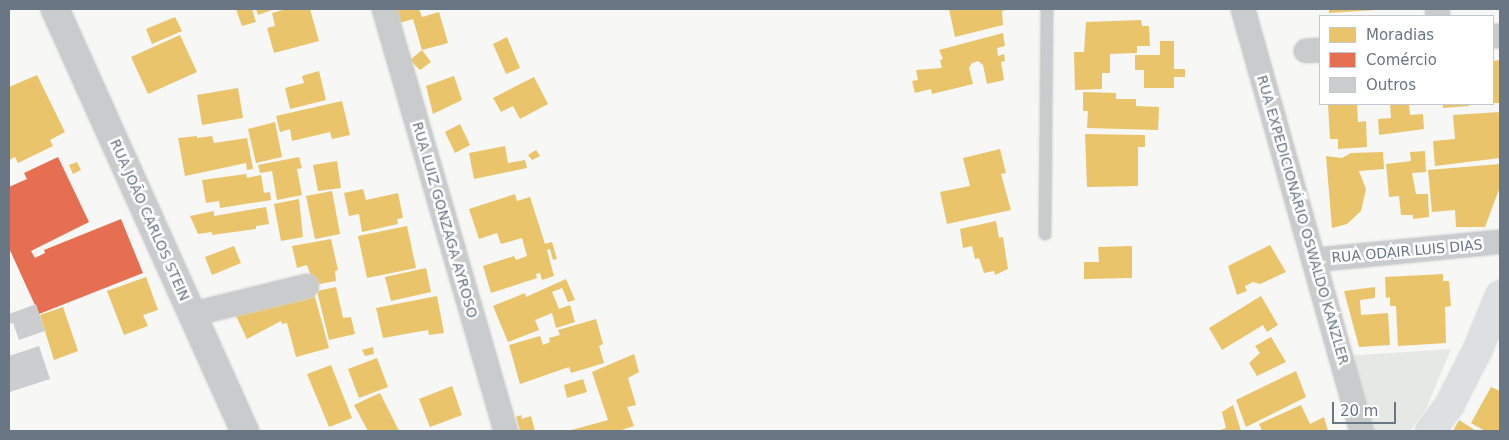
<!DOCTYPE html>
<meta charset="utf-8">
<style>
body{margin:0}
#map{position:relative;width:1509px;height:440px;overflow:hidden;background:#f7f7f6;font-family:"DejaVu Sans",sans-serif}
div>[style]{position:absolute}
[style*='--x']{left:calc(var(--x)*1px);top:calc(var(--y)*1px);width:calc(var(--w)*1px);rotate:calc(var(--a)*1deg)}
.green>*{inset:0;background:#e5e8e4}
.homes>*{inset:0;background:#e9c46a}
.shops>*{inset:0;background:#e76f51}
.building>*{inset:0;background:#cccdce}
.roads{filter:drop-shadow(0 0 1px #d3d4d4) drop-shadow(0 0 1px #d3d4d4)}
.service>*{height:12px;margin:-6px;padding:0 6px;transform-origin:6px;border-radius:6px;background:#cacbcc}
.minor>*{height:24px;margin:-12px;padding:0 12px;transform-origin:12px;border-radius:12px;background:#cacbcc}
.tertiary>*{height:28px;margin:-14px;padding:0 14px;transform-origin:14px;border-radius:14px;background:#cacbcc}
.secondary>*{height:28px;margin:-14px;padding:0 14px;transform-origin:14px;border-radius:14px;background:#dedfe0}
span{translate:-50% -50%;white-space:nowrap;text-align:center;line-height:1.15;-webkit-text-stroke:5px #fff;paint-order:stroke}
.street-label{font-size:14px;color:#697684}
.frame{position:absolute;inset:0;border:10px solid #697684;pointer-events:none}
.legend{position:absolute;left:1319px;top:15px;width:175px;height:90px;box-sizing:border-box;background:#fff;border:1px solid #c3c8ce;margin:0;padding:6px 9px;list-style:none;font-size:15px;color:#697684}
.legend li{display:flex;align-items:center;gap:10px;height:25px}
.legend b{width:25px;border:1px solid #c3c8ce}
.scale{position:absolute;left:1332px;top:402px;width:64px;height:22px;box-sizing:border-box;border:2px solid #697684;border-top:0;padding-left:6px;font-size:15px;line-height:18px;white-space:nowrap;color:#697684;-webkit-text-stroke:4px #fff;paint-order:stroke}
</style>
<div id="map">
<div class="green">
<i style="clip-path:polygon(1451px 349px,1426px 409px,1410px 431px,1365px 431px,1346px 356px)"></i>
</div>
<div class="homes">
<i style="clip-path:polygon(236px 9px,252px 9px,256px 22px,242px 26px)"></i>
<i style="clip-path:polygon(256px 9px,275px 9px,258px 15px)"></i>
<i style="clip-path:polygon(287px 9px,310px 9px,319px 41px,274px 53px,267px 28px,275px 26px,272px 13px)"></i>
<i style="clip-path:polygon(395px 9px,419px 9px,422px 17px,439px 12px,448px 43px,422px 50px,431px 62px,420px 70px,410px 60px,422px 50px,413px 19px,399px 23px)"></i>
<i style="clip-path:polygon(949px 9px,1006px 9px,1006px 10px,1002px 11px,1003px 25px,955px 37px)"></i>
<i style="clip-path:polygon(1329px 9px,1376px 9px,1376px 10px,1329px 13px)"></i>
<i style="clip-path:polygon(175px 17px,182px 31px,152px 44px,146px 29px)"></i>
<i style="clip-path:polygon(1141px 20px,1142px 26px,1149px 26px,1150px 46px,1137px 46px,1137px 53px,1110px 54px,1110px 73px,1102px 73px,1102px 89px,1075px 90px,1074px 52px,1084px 52px,1086px 22px)"></i>
<i style="clip-path:polygon(1003px 33px,1005px 46px,997px 48px,998px 56px,1004px 54px,1005px 61px,1001px 62px,1004px 80px,987px 84px,983px 65px,978px 61px,972px 63px,969px 68px,973px 84px,932px 94px,931px 89px,915px 93px,912px 81px,918px 80px,916px 70px,942px 68px,940px 60px,943px 59px,939px 50px)"></i>
<i style="clip-path:polygon(180px 35px,197px 72px,148px 94px,131px 57px)"></i>
<i style="clip-path:polygon(507px 37px,520px 68px,506px 74px,493px 44px)"></i>
<i style="clip-path:polygon(1160px 41px,1174px 41px,1174px 69px,1185px 69px,1185px 77px,1174px 77px,1174px 88px,1144px 88px,1144px 70px,1135px 70px,1135px 55px,1160px 55px)"></i>
<i style="clip-path:polygon(1500px 60px,1500px 103px,1493px 103px,1493px 61px)"></i>
<i style="clip-path:polygon(319px 71px,326px 100px,290px 109px,285px 88px,304px 83px,302px 76px)"></i>
<i style="clip-path:polygon(37px 75px,65px 132px,50px 140px,53px 146px,18px 163px,15px 157px,9px 160px,9px 87px)"></i>
<i style="clip-path:polygon(454px 76px,462px 100px,433px 114px,426px 86px)"></i>
<i style="clip-path:polygon(534px 77px,548px 104px,520px 119px,513px 106px,501px 112px,493px 98px)"></i>
<i style="clip-path:polygon(238px 88px,243px 118px,202px 125px,197px 95px)"></i>
<i style="clip-path:polygon(1083px 92px,1116px 93px,1116px 99px,1136px 99px,1136px 106px,1159px 107px,1158px 130px,1087px 128px,1088px 111px,1083px 111px)"></i>
<i style="clip-path:polygon(342px 101px,350px 135px,332px 139px,330px 132px,292px 141px,290px 129px,280px 132px,276px 116px)"></i>
<i style="clip-path:polygon(1328px 104px,1357px 104px,1358px 122px,1366px 121px,1367px 147px,1338px 149px,1338px 139px,1330px 139px)"></i>
<i style="clip-path:polygon(1390px 104px,1409px 104px,1410px 115px,1423px 114px,1424px 129px,1379px 135px,1378px 119px,1391px 118px)"></i>
<i style="clip-path:polygon(1443px 104px,1469px 104px,1469px 106px,1443px 108px)"></i>
<i style="clip-path:polygon(1500px 112px,1500px 158px,1435px 166px,1433px 141px,1455px 139px,1453px 115px)"></i>
<i style="clip-path:polygon(275px 122px,282px 157px,256px 163px,248px 129px)"></i>
<i style="clip-path:polygon(460px 124px,470px 145px,455px 153px,445px 132px)"></i>
<i style="clip-path:polygon(1085px 134px,1145px 135px,1145px 147px,1138px 147px,1138px 186px,1087px 187px)"></i>
<i style="clip-path:polygon(197px 136px,197px 138px,212px 136px,214px 143px,247px 138px,253px 169px,247px 170px,246px 163px,185px 176px,178px 138px)"></i>
<i style="clip-path:polygon(505px 146px,508px 163px,525px 160px,527px 168px,474px 179px,469px 153px)"></i>
<i style="clip-path:polygon(1000px 149px,1006px 173px,1001px 174px,1011px 210px,947px 224px,940px 192px,970px 186px,963px 158px)"></i>
<i style="clip-path:polygon(536px 150px,540px 156px,532px 160px,528px 155px)"></i>
<i style="clip-path:polygon(1425px 151px,1426px 172px,1412px 173px,1416px 194px,1428px 194px,1429px 217px,1413px 219px,1413px 215px,1401px 215px,1399px 196px,1389px 197px,1386px 164px,1411px 161px,1410px 152px)"></i>
<i style="clip-path:polygon(1383px 152px,1384px 169px,1359px 171px,1366px 189px,1361px 211px,1347px 224px,1332px 228px,1326px 156px,1342px 158px,1351px 153px)"></i>
<i style="clip-path:polygon(299px 157px,302px 168px,297px 169px,302px 195px,277px 200px,272px 171px,260px 173px,258px 165px)"></i>
<i style="clip-path:polygon(337px 161px,341px 188px,318px 191px,313px 165px)"></i>
<i style="clip-path:polygon(77px 162px,81px 170px,73px 174px,69px 165px)"></i>
<i style="clip-path:polygon(1500px 164px,1500px 187px,1485px 227px,1456px 227px,1455px 210px,1432px 212px,1428px 170px)"></i>
<i style="clip-path:polygon(246px 174px,247px 178px,261px 175px,264px 193px,270px 192px,271px 200px,220px 208px,219px 201px,206px 203px,202px 180px)"></i>
<i style="clip-path:polygon(363px 189px,366px 200px,398px 193px,403px 218px,397px 219px,398px 224px,362px 232px,359px 214px,349px 216px,344px 193px)"></i>
<i style="clip-path:polygon(332px 191px,340px 234px,315px 239px,306px 196px)"></i>
<i style="clip-path:polygon(515px 194px,517px 201px,530px 197px,545px 244px,552px 242px,557px 259px,553px 260px,550px 249px,547px 250px,554px 276px,542px 280px,540px 273px,536px 274px,537px 278px,491px 293px,483px 266px,514px 256px,516px 260px,527px 256px,522px 238px,501px 244px,497px 233px,479px 239px,469px 209px)"></i>
<i style="clip-path:polygon(299px 199px,303px 237px,281px 241px,274px 204px)"></i>
<i style="clip-path:polygon(266px 207px,269px 224px,256px 226px,256px 229px,212px 235px,212px 232px,198px 234px,190px 216px,214px 211px,214px 216px)"></i>
<i style="clip-path:polygon(996px 221px,999px 238px,1003px 237px,1008px 269px,995px 275px,994px 271px,984px 273px,979px 258px,975px 259px,972px 246px,963px 248px,960px 229px)"></i>
<i style="clip-path:polygon(407px 226px,416px 268px,367px 278px,358px 236px)"></i>
<i style="clip-path:polygon(331px 239px,338px 270px,335px 271px,336px 281px,314px 285px,307px 265px,297px 268px,292px 246px)"></i>
<i style="clip-path:polygon(1270px 245px,1286px 272px,1260px 284px,1253px 282px,1245px 286px,1247px 291px,1237px 295px,1228px 266px)"></i>
<i style="clip-path:polygon(234px 246px,241px 263px,212px 275px,205px 257px)"></i>
<i style="clip-path:polygon(1132px 246px,1132px 278px,1084px 279px,1084px 262px,1099px 262px,1098px 247px)"></i>
<i style="clip-path:polygon(426px 268px,431px 292px,391px 301px,385px 277px)"></i>
<i style="clip-path:polygon(1443px 274px,1443px 281px,1449px 281px,1451px 306px,1445px 307px,1446px 343px,1398px 346px,1396px 306px,1390px 306px,1390px 297px,1386px 298px,1385px 277px)"></i>
<i style="clip-path:polygon(146px 277px,158px 310px,143px 315px,148px 326px,124px 335px,107px 291px)"></i>
<i style="clip-path:polygon(566px 279px,575px 300px,568px 302px,562px 288px,552px 292px,559px 309px,570px 305px,575px 322px,556px 328px,552px 313px,535px 320px,539px 330px,508px 342px,493px 306px,525px 293px,526px 297px)"></i>
<i style="clip-path:polygon(336px 287px,343px 318px,351px 317px,355px 334px,329px 340px,317px 291px)"></i>
<i style="clip-path:polygon(1375px 287px,1375px 298px,1360px 300px,1361px 315px,1388px 313px,1390px 345px,1359px 347px,1344px 291px)"></i>
<i style="clip-path:polygon(313px 290px,329px 348px,296px 357px,287px 323px,282px 324px,281px 321px,247px 339px,235px 314px)"></i>
<i style="clip-path:polygon(437px 296px,444px 333px,429px 335px,428px 330px,383px 338px,376px 308px)"></i>
<i style="clip-path:polygon(1261px 296px,1278px 325px,1267px 332px,1263px 325px,1222px 350px,1209px 328px)"></i>
<i style="clip-path:polygon(63px 307px,78px 351px,54px 360px,40px 315px)"></i>
<i style="clip-path:polygon(596px 319px,603px 344px,599px 346px,604px 363px,571px 373px,569px 367px,520px 384px,509px 345px,540px 336px,543px 345px,550px 342px,549px 338px,560px 335px,558px 330px)"></i>
<i style="clip-path:polygon(1271px 337px,1286px 362px,1257px 376px,1249px 363px,1260px 353px,1255px 346px)"></i>
<i style="clip-path:polygon(373px 347px,374px 354px,365px 356px,362px 350px)"></i>
<i style="clip-path:polygon(634px 354px,639px 372px,628px 378px,636px 405px,627px 407px,634px 426px,618px 431px,568px 431px,608px 420px,592px 372px)"></i>
<i style="clip-path:polygon(377px 358px,388px 387px,359px 398px,348px 369px)"></i>
<i style="clip-path:polygon(331px 365px,352px 418px,329px 427px,307px 374px)"></i>
<i style="clip-path:polygon(1296px 371px,1306px 397px,1246px 427px,1236px 400px)"></i>
<i style="clip-path:polygon(583px 379px,587px 392px,567px 398px,564px 385px)"></i>
<i style="clip-path:polygon(452px 386px,462px 415px,430px 427px,419px 399px)"></i>
<i style="clip-path:polygon(1491px 387px,1500px 391px,1500px 431px,1485px 431px,1471px 423px)"></i>
<i style="clip-path:polygon(380px 393px,399px 431px,368px 431px,354px 405px)"></i>
<i style="clip-path:polygon(1233px 405px,1241px 431px,1218px 431px,1226px 428px,1222px 412px)"></i>
<i style="clip-path:polygon(1301px 405px,1310px 424px,1324px 417px,1328px 431px,1262px 431px,1259px 424px)"></i>
<i style="clip-path:polygon(521px 415px,522px 419px,531px 416px,535px 431px,520px 431px,516px 417px)"></i>
<i style="clip-path:polygon(1459px 420px,1475px 430px,1478px 431px,1453px 431px)"></i>
</div>
<div class="shops">
<i style="clip-path:polygon(58px 157px,89px 222px,31px 251px,35px 258px,45px 253px,44px 250px,121px 219px,143px 273px,39px 314px,9px 248px,9px 187px,27px 179px,24px 173px)"></i>
</div>
<div class="building">
<i style="clip-path:polygon(36px 304px,45px 331px,19px 340px,13px 323px,9px 324px,9px 314px)"></i>
<i style="clip-path:polygon(39px 346px,50px 379px,10px 392px,9px 356px)"></i>
</div>
<div class="roads">
<div class="service">
<i style="--x:1045;--y:234;--w:225;--a:-89.5"></i>
</div>
<div class="minor">
<i style="--x:384;--y:9;--w:439;--a:73.9"></i>
<i style="--x:1243;--y:9;--w:438;--a:74.3"></i>
<i style="--x:1437;--y:9;--w:7;--a:82"></i>
<i style="--x:1493;--y:36;--w:7;--a:0"></i>
<i style="--x:1306;--y:51;--w:14;--a:-4"></i>
<i style="--x:1315;--y:260;--w:186;--a:-5.6"></i>
<i style="--x:193;--y:314;--w:117;--a:-13.8"></i>
</div>
<div class="tertiary">
<i style="--x:55;--y:9;--w:463;--a:65.8"></i>
</div>
<div class="secondary">
<i style="--x:1430;--y:431;--w:34;--a:-53"></i>
<i style="--x:1450;--y:404;--w:62;--a:-63"></i>
<i style="--x:1478;--y:349;--w:58;--a:-67.8"></i>
</div>
</div>
<div class="street-label">
<span style="left:150px;top:220px;rotate:66deg">RUA JOÃO CARLOS STEIN</span>
<span style="left:445px;top:220px;rotate:74deg">RUA LUIZ GONZAGA AYROSO</span>
<span style="left:1303px;top:220px;rotate:74deg">RUA EXPEDICIONÁRIO OSWALDO KANZLER</span>
<span style="left:1407px;top:251px;rotate:-5deg">RUA ODAIR LUIS DIAS</span>
</div>
<div class="frame"></div>
<ul class="legend">
<li><b style="height:14px;background:#e9c46a"></b>Moradias</li>
<li><b style="height:14px;background:#e76f51"></b>Comércio</li>
<li><b style="height:14px;background:#cccdce"></b>Outros</li>
</ul>
<div class="scale">20 m</div>
</div>
